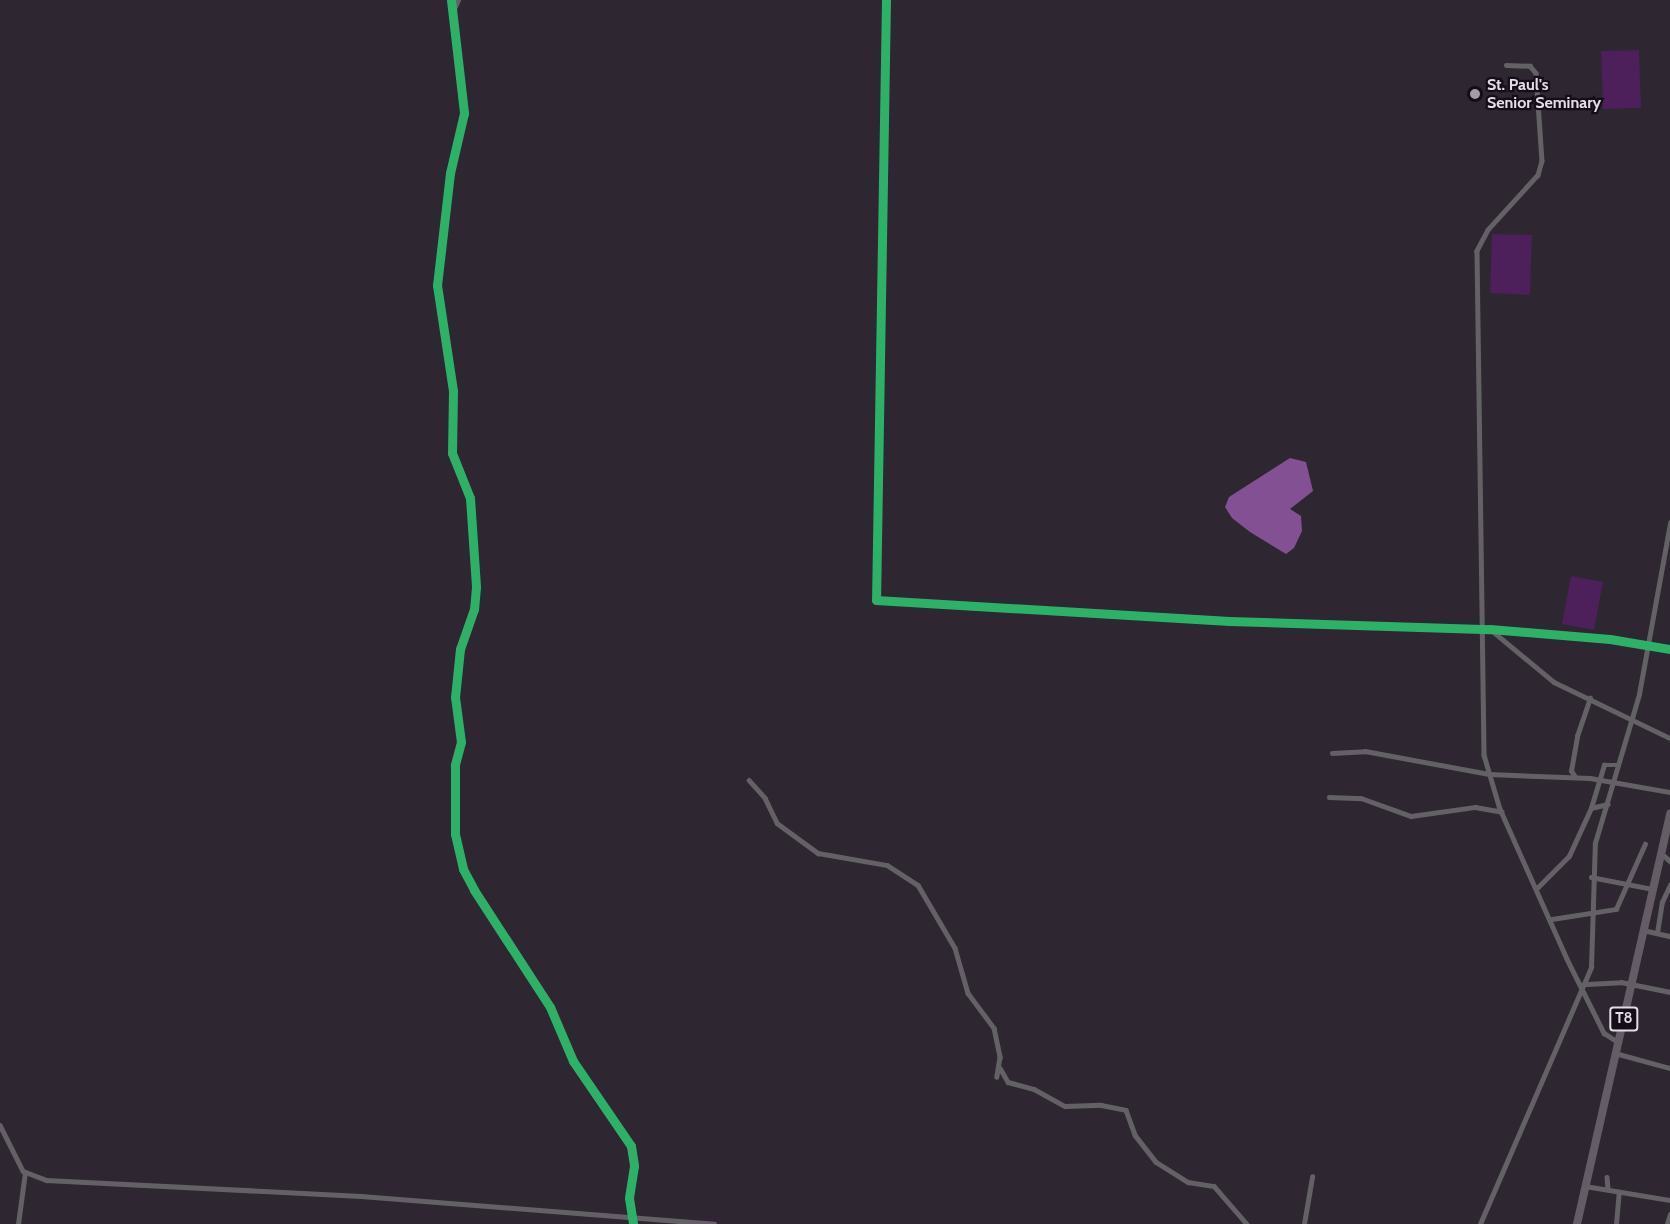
<!DOCTYPE html>
<style>
body{margin:0}
#map{position:relative;width:1670px;height:1224px;overflow:hidden;background:#2e2630;font-family:Cabin,sans-serif}
div>[style]{position:absolute}
[style*='--x']{left:calc(var(--x)*1px);top:calc(var(--y)*1px);width:calc(var(--w)*1px);rotate:calc(var(--a)*1deg)}
.green>*{inset:0;background:#4d1f5b}
.water>*{inset:0;background:#845094}
.minor>*{height:4.5px;margin:-2.25px;padding:0 2.25px;transform-origin:2.25px;border-radius:2.25px;background:#646166}
.highway>*{height:8px;margin:-4px;padding:0 4px;transform-origin:4px;border-radius:4px;background:#645d66}
.cycleway>*{height:9px;margin:-4.5px;padding:0 4.5px;transform-origin:4.5px;border-radius:4.5px;background:#2db169}
.dots>*{width:16px;height:16px;translate:-50% -50%;box-sizing:border-box;border:3px solid #140e17;border-radius:50%}
span{translate:-50% -50%;white-space:nowrap;text-align:center;line-height:1.15;-webkit-text-stroke:4.5px #140e17;paint-order:stroke}
.shield-label span{padding:2px 4px;background:#140e17;border:2px solid;border-radius:4px;-webkit-text-stroke-width:0}
.shield-label{font-size:15px;color:#e6dce9;font-weight:700}
.poi-label{font-size:16px;color:#e6dce9;font-weight:700}
.left{translate:0 -50%;text-align:left}
</style>
<div id="map">
<div class="green">
<i style="clip-path:polygon(1639px 50px,1641px 108px,1603px 109px,1601px 51px)"></i>
<i style="clip-path:polygon(1492px 234px,1532px 235px,1530px 295px,1490px 293px)"></i>
<i style="clip-path:polygon(1571px 576px,1603px 582px,1594px 630px,1562px 624px)"></i>
</div>
<div class="water">
<i style="clip-path:polygon(1290px 458px,1306px 462px,1313px 491px,1290px 509px,1301px 516px,1302px 531px,1294px 548px,1286px 554px,1250px 532px,1232px 518px,1225px 507px,1229px 497px)"></i>
</div>
<div class="minor">
<i style="--x:451;--y:0;--w:114;--a:83.4"></i>
<i style="--x:464;--y:113;--w:62;--a:103.1"></i>
<i style="--x:450;--y:173;--w:113;--a:96.6"></i>
<i style="--x:437;--y:285;--w:107;--a:81.4"></i>
<i style="--x:453;--y:391;--w:62;--a:90.9"></i>
<i style="--x:452;--y:453;--w:48;--a:68.2"></i>
<i style="--x:470;--y:498;--w:89;--a:86.1"></i>
<i style="--x:476;--y:587;--w:22;--a:95"></i>
<i style="--x:474;--y:609;--w:42;--a:109.3"></i>
<i style="--x:460;--y:649;--w:48;--a:95.9"></i>
<i style="--x:455;--y:697;--w:45;--a:82.4"></i>
<i style="--x:461;--y:742;--w:24;--a:105"></i>
<i style="--x:455;--y:765;--w:69;--a:90"></i>
<i style="--x:455;--y:834;--w:36;--a:77"></i>
<i style="--x:463;--y:869;--w:24;--a:62"></i>
<i style="--x:474;--y:890;--w:140;--a:57"></i>
<i style="--x:550;--y:1007;--w:59;--a:66.9"></i>
<i style="--x:573;--y:1061;--w:103;--a:55.7"></i>
<i style="--x:631;--y:1146;--w:20;--a:81"></i>
<i style="--x:634;--y:1166;--w:32;--a:99"></i>
<i style="--x:629;--y:1198;--w:26;--a:81"></i>
<i style="--x:886;--y:0;--w:600;--a:90.95"></i>
<i style="--x:876;--y:600;--w:354;--a:3.4"></i>
<i style="--x:1229;--y:621;--w:261;--a:1.8"></i>
<i style="--x:1490;--y:629;--w:120;--a:4.8"></i>
<i style="--x:1610;--y:639;--w:61;--a:9.5"></i>
<i style="--x:452;--y:13;--w:14;--a:-65"></i>
<i style="--x:1506;--y:65;--w:24;--a:2"></i>
<i style="--x:1530;--y:66;--w:9;--a:49"></i>
<i style="--x:1536;--y:73;--w:88;--a:86.1"></i>
<i style="--x:1542;--y:161;--w:15;--a:106"></i>
<i style="--x:1538;--y:175;--w:74;--a:132.3"></i>
<i style="--x:1488;--y:230;--w:24;--a:118"></i>
<i style="--x:1477;--y:251;--w:504;--a:89.2"></i>
<i style="--x:1484;--y:755;--w:56;--a:73.5"></i>
<i style="--x:1500;--y:809;--w:164;--a:65.9"></i>
<i style="--x:1567;--y:959;--w:83;--a:63.4"></i>
<i style="--x:1604;--y:1033;--w:17;--a:33"></i>
<i style="--x:1490;--y:629;--w:83;--a:39.6"></i>
<i style="--x:1554;--y:682;--w:129;--a:25.8"></i>
<i style="--x:1332;--y:753;--w:33;--a:-3"></i>
<i style="--x:1365;--y:751;--w:126;--a:10.5"></i>
<i style="--x:1489;--y:774;--w:101;--a:2.3"></i>
<i style="--x:1590;--y:778;--w:81;--a:9.9"></i>
<i style="--x:1575;--y:777;--w:7;--a:-124"></i>
<i style="--x:1571;--y:771;--w:36;--a:-80"></i>
<i style="--x:1577;--y:736;--w:40;--a:-71.1"></i>
<i style="--x:749;--y:780;--w:24;--a:48"></i>
<i style="--x:765;--y:798;--w:28;--a:64"></i>
<i style="--x:777;--y:823;--w:51;--a:36.2"></i>
<i style="--x:818;--y:853;--w:70;--a:9.9"></i>
<i style="--x:887;--y:865;--w:37;--a:33"></i>
<i style="--x:918;--y:885;--w:73;--a:59.6"></i>
<i style="--x:955;--y:948;--w:47;--a:73.9"></i>
<i style="--x:968;--y:993;--w:44;--a:53.4"></i>
<i style="--x:994;--y:1028;--w:30;--a:78"></i>
<i style="--x:1000;--y:1057;--w:20;--a:99"></i>
<i style="--x:1329;--y:797;--w:32;--a:2"></i>
<i style="--x:1361;--y:798;--w:53;--a:19.8"></i>
<i style="--x:1411;--y:816;--w:65;--a:-8"></i>
<i style="--x:1475;--y:807;--w:27;--a:10"></i>
<i style="--x:1591;--y:808;--w:45;--a:-73.2"></i>
<i style="--x:1604;--y:765;--w:14;--a:0"></i>
<i style="--x:1661;--y:853;--w:12;--a:42"></i>
<i style="--x:1591;--y:877;--w:63;--a:11"></i>
<i style="--x:1537;--y:888;--w:45;--a:-45"></i>
<i style="--x:1569;--y:856;--w:53;--a:-65.4"></i>
<i style="--x:1591;--y:808;--w:17;--a:-13"></i>
<i style="--x:1552;--y:919;--w:65;--a:-8.9"></i>
<i style="--x:1616;--y:909;--w:71;--a:-66"></i>
<i style="--x:1643;--y:930;--w:28;--a:13"></i>
<i style="--x:1657;--y:933;--w:31;--a:-81"></i>
<i style="--x:1662;--y:902;--w:19;--a:-65"></i>
<i style="--x:1586;--y:984;--w:35;--a:-3"></i>
<i style="--x:1621;--y:982;--w:50;--a:11.5"></i>
<i style="--x:1615;--y:1053;--w:57;--a:15.3"></i>
<i style="--x:1000;--y:1068;--w:16;--a:60"></i>
<i style="--x:1008;--y:1082;--w:27;--a:15"></i>
<i style="--x:1034;--y:1089;--w:35;--a:29"></i>
<i style="--x:1065;--y:1106;--w:36;--a:-2"></i>
<i style="--x:1101;--y:1105;--w:25;--a:11"></i>
<i style="--x:1126;--y:1110;--w:27;--a:70"></i>
<i style="--x:1135;--y:1135;--w:34;--a:52"></i>
<i style="--x:1156;--y:1162;--w:38;--a:32"></i>
<i style="--x:1188;--y:1182;--w:26;--a:9"></i>
<i style="--x:1214;--y:1186;--w:50;--a:49"></i>
<i style="--x:0;--y:1125;--w:51;--a:63.4"></i>
<i style="--x:23;--y:1171;--w:25;--a:21"></i>
<i style="--x:46;--y:1180;--w:315;--a:2.9"></i>
<i style="--x:361;--y:1196;--w:354;--a:4.5"></i>
<i style="--x:1607;--y:1177;--w:12;--a:85"></i>
<i style="--x:1585;--y:1186;--w:86;--a:9.4"></i>
<i style="--x:18;--y:1224;--w:52;--a:-82.3"></i>
<i style="--x:1304;--y:1224;--w:48;--a:-80.3"></i>
<i style="--x:1480;--y:1224;--w:280;--a:-66.6"></i>
<i style="--x:1591;--y:967;--w:124;--a:-88.2"></i>
<i style="--x:1595;--y:843;--w:155;--a:-73.5"></i>
<i style="--x:1639;--y:694;--w:174;--a:-79.7"></i>
<i style="--x:1616;--y:1224;--w:32;--a:-85"></i>
<i style="--x:1667;--y:1224;--w:10;--a:-73"></i>
</div>
<div class="highway">
<i style="--x:1577;--y:1224;--w:421;--a:-77.2"></i>
</div>
<div class="cycleway">
<i style="--x:451;--y:0;--w:114;--a:83.4"></i>
<i style="--x:464;--y:113;--w:62;--a:103.1"></i>
<i style="--x:450;--y:173;--w:113;--a:96.6"></i>
<i style="--x:437;--y:285;--w:107;--a:81.4"></i>
<i style="--x:453;--y:391;--w:62;--a:90.9"></i>
<i style="--x:452;--y:453;--w:48;--a:68.2"></i>
<i style="--x:470;--y:498;--w:89;--a:86.1"></i>
<i style="--x:476;--y:587;--w:22;--a:95"></i>
<i style="--x:474;--y:609;--w:42;--a:109.3"></i>
<i style="--x:460;--y:649;--w:48;--a:95.9"></i>
<i style="--x:455;--y:697;--w:45;--a:82.4"></i>
<i style="--x:461;--y:742;--w:24;--a:105"></i>
<i style="--x:455;--y:765;--w:69;--a:90"></i>
<i style="--x:455;--y:834;--w:36;--a:77"></i>
<i style="--x:463;--y:869;--w:24;--a:62"></i>
<i style="--x:474;--y:890;--w:140;--a:57"></i>
<i style="--x:550;--y:1007;--w:59;--a:66.9"></i>
<i style="--x:573;--y:1061;--w:103;--a:55.7"></i>
<i style="--x:631;--y:1146;--w:20;--a:81"></i>
<i style="--x:634;--y:1166;--w:32;--a:99"></i>
<i style="--x:629;--y:1198;--w:26;--a:81"></i>
<i style="--x:886;--y:0;--w:600;--a:90.95"></i>
<i style="--x:876;--y:600;--w:354;--a:3.4"></i>
<i style="--x:1229;--y:621;--w:261;--a:1.8"></i>
<i style="--x:1490;--y:629;--w:120;--a:4.8"></i>
<i style="--x:1610;--y:639;--w:61;--a:9.5"></i>
</div>
<div class="dots">
<i style="left:1475px;top:94px;background:#a69ca8"></i>
</div>
<div class="shield-label">
<span style="left:1624px;top:1019px">T8</span>
</div>
<div class="poi-label">
<span class="left" style="left:1487px;top:94px">St. Paul's<br>Senior Seminary</span>
</div>
</div>
